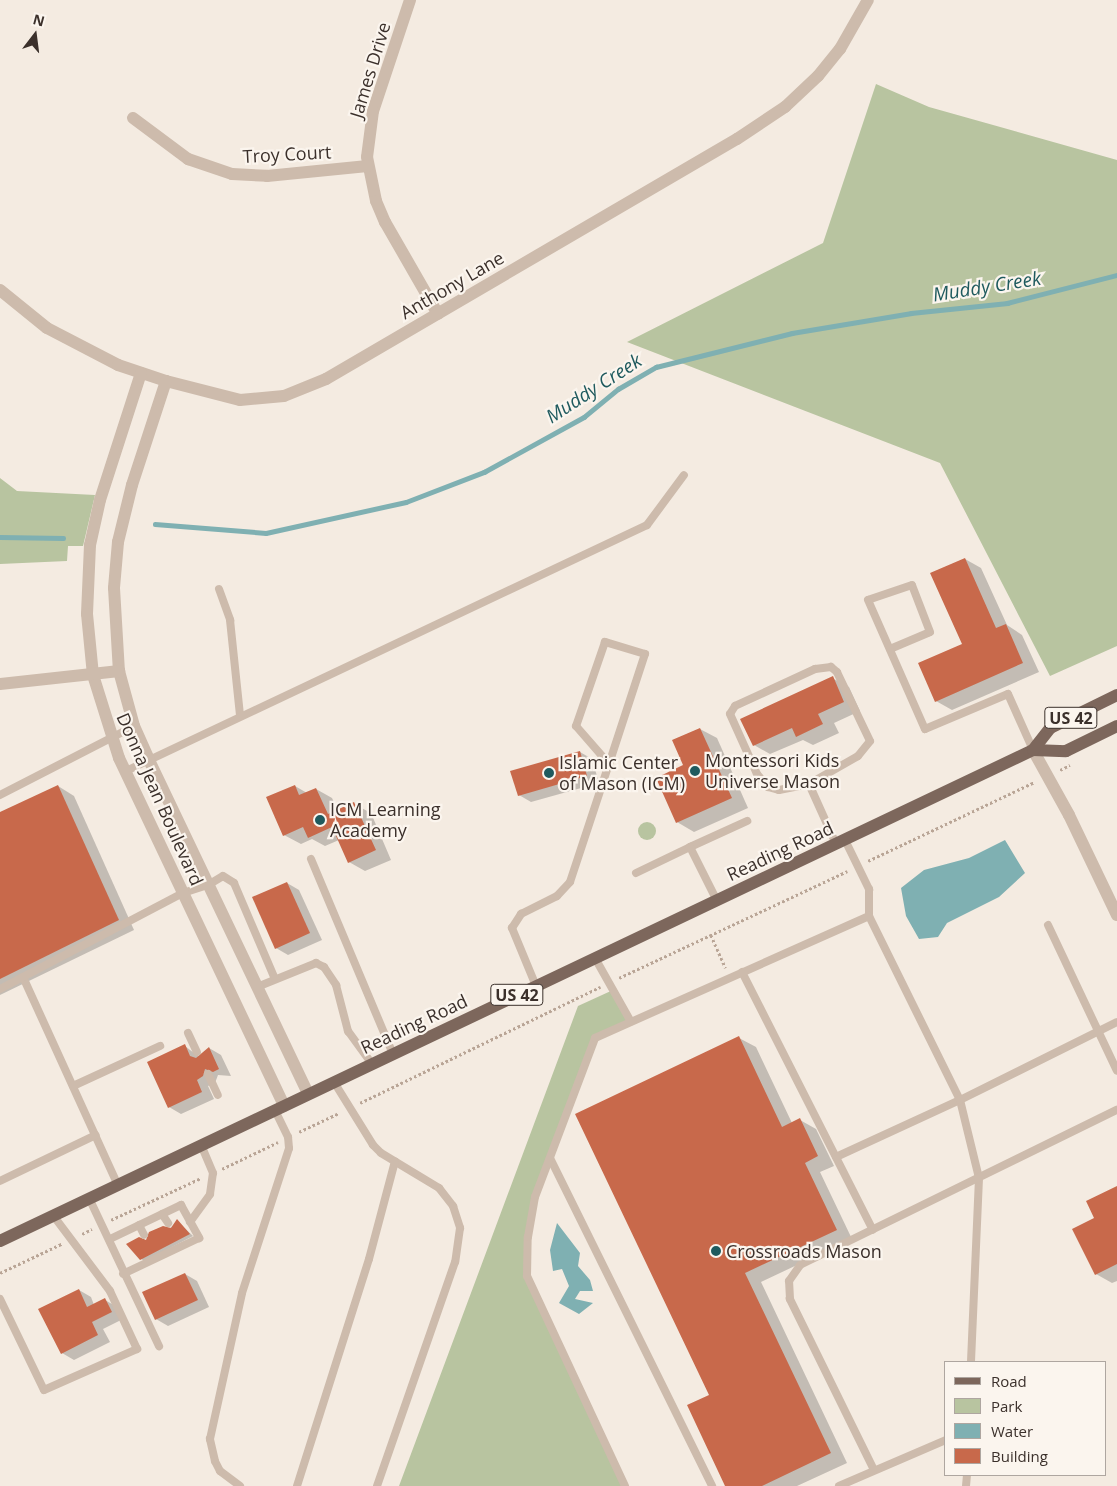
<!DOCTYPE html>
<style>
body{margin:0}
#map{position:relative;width:1117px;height:1486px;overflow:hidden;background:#f4ebe1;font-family:"Open Sans",sans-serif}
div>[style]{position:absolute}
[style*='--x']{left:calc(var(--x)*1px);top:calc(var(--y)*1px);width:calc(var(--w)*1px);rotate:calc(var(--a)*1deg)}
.green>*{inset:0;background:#b8c4a0}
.round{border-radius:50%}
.water>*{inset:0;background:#7fb0b2}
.shadow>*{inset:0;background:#0003}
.stream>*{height:4.5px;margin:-2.25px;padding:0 2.25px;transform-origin:2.25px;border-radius:2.25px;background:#7fb0b2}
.building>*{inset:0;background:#c8694b}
.path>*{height:2.5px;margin-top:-1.25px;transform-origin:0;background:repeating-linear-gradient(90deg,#b9a596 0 2.5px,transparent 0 5px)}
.service>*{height:8px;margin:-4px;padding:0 4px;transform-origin:4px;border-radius:4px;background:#cdbbac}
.minor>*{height:12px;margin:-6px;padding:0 6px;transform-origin:6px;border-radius:6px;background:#cdbbac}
.primary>*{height:12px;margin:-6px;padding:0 6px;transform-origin:6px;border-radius:6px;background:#7d675c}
.dots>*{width:14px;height:14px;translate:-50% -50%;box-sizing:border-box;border:2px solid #fbf5ee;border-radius:50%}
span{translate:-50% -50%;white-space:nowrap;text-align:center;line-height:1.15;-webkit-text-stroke:4.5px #fbf5ee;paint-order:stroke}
.shield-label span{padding:1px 4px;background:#fbf5ee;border:1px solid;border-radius:4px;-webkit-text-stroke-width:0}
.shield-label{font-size:16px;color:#3b302b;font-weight:700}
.street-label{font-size:18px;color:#3b302b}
.poi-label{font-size:18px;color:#3b302b}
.left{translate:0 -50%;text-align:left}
.water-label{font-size:19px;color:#1f5a5e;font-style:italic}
.legend{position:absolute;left:944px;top:1361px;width:162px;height:115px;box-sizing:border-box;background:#fbf5ee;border:1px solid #aea6a0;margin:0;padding:6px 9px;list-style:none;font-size:15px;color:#3b302b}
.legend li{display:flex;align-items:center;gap:10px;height:25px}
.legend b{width:25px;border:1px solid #aea6a0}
.north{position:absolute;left:10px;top:10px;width:50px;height:50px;-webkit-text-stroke:4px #fbf5ee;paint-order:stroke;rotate:15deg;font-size:14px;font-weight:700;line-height:20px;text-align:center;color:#3b302b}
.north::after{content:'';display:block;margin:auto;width:18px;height:22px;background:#3b302b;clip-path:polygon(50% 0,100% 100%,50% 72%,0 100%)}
</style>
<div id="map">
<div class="green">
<i style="clip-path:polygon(876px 84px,929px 107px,1117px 160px,1117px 646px,1050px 676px,940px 463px,627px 342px,823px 243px)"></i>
<i style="clip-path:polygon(0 478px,17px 491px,95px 495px,83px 546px,68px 546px,67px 561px,0 564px)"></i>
<i class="round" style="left:638px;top:822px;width:18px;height:18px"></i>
<i style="clip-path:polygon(613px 990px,631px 1022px,594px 1039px,535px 1197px,527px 1276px,625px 1486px,399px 1486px,578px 1006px)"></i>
</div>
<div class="water">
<i style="clip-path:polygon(1005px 840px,1025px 873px,999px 897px,947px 923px,938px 937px,919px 939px,906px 916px,901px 888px,924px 870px,969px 858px)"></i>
<i style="clip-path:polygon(557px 1223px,580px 1253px,578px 1266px,590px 1280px,593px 1291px,580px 1291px,575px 1299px,593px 1303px,579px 1314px,559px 1303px,569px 1286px,562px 1269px,553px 1271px,550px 1250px)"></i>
</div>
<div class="shadow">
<i style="clip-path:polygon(965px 559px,981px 568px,1007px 625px,1022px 635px,1039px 672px,952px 710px,936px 701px,963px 645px)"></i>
<i style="clip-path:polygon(832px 678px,849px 687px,860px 711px,834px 723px,839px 733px,813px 745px,803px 740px,770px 754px,754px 745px)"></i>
<i style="clip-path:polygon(700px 729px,717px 738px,748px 808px,694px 832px,677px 822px)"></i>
<i style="clip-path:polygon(580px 752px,592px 759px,599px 783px,531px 802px,519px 795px)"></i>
<i style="clip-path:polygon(58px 786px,74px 796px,134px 930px,0 995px,0 813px)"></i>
<i style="clip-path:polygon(295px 786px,307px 793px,316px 789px,332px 798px,338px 811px,354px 804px,371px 813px,391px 860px,365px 871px,349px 862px,339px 840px,325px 846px,312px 839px,301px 844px,284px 835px)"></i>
<i style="clip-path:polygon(287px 883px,299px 890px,322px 940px,288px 955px,276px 948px)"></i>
<i style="clip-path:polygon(739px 1038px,756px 1047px,792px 1123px,800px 1120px,816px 1129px,834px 1166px,820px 1172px,852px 1239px,761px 1282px,847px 1463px,797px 1486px,727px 1486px,711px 1395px)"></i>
<i style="clip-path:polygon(185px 1046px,199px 1057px,209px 1048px,221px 1055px,231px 1076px,218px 1075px,215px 1083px,208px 1086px,214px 1099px,181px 1114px,169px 1107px)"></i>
<i style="clip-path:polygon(1117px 1187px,1117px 1281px,1112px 1283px,1096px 1274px,1096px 1219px)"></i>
<i style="clip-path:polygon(177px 1221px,193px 1236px,145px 1261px,141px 1259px)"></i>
<i style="clip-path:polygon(185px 1274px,197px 1281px,209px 1307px,168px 1326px,156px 1319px)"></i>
<i style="clip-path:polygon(79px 1290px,91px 1297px,94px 1305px,105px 1300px,117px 1307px,123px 1319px,103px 1329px,110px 1342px,74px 1360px,62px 1353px)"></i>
</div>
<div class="stream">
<i style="--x:155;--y:524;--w:111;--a:4.6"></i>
<i style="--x:266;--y:533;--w:143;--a:-12.5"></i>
<i style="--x:406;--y:502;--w:84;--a:-21"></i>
<i style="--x:484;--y:472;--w:114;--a:-28.8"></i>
<i style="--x:584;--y:417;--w:44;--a:-39.5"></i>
<i style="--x:618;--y:389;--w:44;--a:-30.1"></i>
<i style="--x:656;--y:367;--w:140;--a:-14"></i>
<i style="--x:792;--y:333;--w:121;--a:-9.5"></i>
<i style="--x:911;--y:313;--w:97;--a:-5.9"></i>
<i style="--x:1007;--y:303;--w:114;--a:-14.3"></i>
<i style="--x:0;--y:537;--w:63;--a:0.9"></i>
</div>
<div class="building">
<i style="clip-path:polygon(965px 558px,996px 628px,1006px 624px,1023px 663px,935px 702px,918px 663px,962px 644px,930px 573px)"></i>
<i style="clip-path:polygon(833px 676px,844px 702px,818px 714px,823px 724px,796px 737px,792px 728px,753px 746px,740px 719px)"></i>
<i style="clip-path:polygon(700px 728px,732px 798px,676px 823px,656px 778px,683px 765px,672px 740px)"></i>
<i style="clip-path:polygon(580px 751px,587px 776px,518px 796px,510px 771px)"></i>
<i style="clip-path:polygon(58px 785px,119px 920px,0 979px,0 812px)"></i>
<i style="clip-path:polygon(295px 785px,299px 795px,316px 788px,328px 814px,354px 802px,376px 850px,348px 863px,332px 827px,308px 838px,303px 827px,283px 836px,266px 797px)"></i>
<i style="clip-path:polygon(287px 882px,310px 933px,275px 949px,252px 897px)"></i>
<i style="clip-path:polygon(739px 1036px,782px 1127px,800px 1118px,818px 1156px,805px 1163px,837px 1230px,745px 1273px,831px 1453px,762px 1486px,725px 1486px,687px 1405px,709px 1395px,575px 1114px)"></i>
<i style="clip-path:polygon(185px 1044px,190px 1056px,196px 1058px,209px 1047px,219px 1069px,213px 1072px,205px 1069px,203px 1076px,197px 1080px,202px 1092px,168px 1108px,147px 1062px)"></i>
<i style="clip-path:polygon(1117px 1186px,1117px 1264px,1095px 1275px,1072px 1229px,1094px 1218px,1086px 1201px)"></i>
<i style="clip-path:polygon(177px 1219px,190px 1234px,140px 1260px,126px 1244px,139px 1237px,146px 1240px,149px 1232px,163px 1226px,171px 1228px)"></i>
<i style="clip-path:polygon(185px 1273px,198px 1300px,155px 1320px,142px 1292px)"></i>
<i style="clip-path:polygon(79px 1289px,87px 1307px,105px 1298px,112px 1312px,92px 1322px,98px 1335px,61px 1354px,38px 1309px)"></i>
</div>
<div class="path">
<i style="--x:1060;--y:770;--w:11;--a:-27"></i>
<i style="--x:868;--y:861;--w:184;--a:-25.4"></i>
<i style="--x:711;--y:935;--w:36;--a:66"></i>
<i style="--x:619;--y:978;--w:252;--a:-25.1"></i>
<i style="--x:360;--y:1103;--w:267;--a:-25.8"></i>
<i style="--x:299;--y:1132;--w:44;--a:-25.4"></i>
<i style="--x:222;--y:1169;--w:62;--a:-25.7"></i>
<i style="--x:111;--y:1220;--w:99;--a:-25"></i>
<i style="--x:82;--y:1234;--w:11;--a:-27"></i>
<i style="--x:0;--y:1273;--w:68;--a:-25.4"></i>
</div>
<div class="service">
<i style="--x:219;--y:589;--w:33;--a:70"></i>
<i style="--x:230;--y:620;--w:96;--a:84"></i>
<i style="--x:890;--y:649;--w:43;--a:-23"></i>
<i style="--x:930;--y:632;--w:50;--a:-111"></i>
<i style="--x:912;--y:585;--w:46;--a:161.2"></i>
<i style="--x:868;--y:600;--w:141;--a:66.2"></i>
<i style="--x:925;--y:729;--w:90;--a:-22.9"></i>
<i style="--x:1008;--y:694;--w:61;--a:65.9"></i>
<i style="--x:126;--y:771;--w:576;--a:-25.28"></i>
<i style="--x:647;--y:525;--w:62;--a:-53.5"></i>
<i style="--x:809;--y:784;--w:56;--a:-29.7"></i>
<i style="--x:858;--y:756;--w:19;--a:-51"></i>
<i style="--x:870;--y:741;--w:76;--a:-115.6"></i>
<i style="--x:837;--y:672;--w:8;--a:-140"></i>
<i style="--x:831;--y:667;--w:16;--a:173"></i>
<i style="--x:815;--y:669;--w:88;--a:155.2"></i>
<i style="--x:735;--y:706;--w:9;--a:122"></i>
<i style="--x:730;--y:714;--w:66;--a:65.8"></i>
<i style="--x:757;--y:774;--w:17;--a:50"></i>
<i style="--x:768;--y:787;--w:11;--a:15"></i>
<i style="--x:779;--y:790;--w:31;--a:-11"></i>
<i style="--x:809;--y:784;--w:66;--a:65.8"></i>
<i style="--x:0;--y:795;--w:151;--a:-27.2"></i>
<i style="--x:845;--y:840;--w:55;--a:63.9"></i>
<i style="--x:869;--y:889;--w:27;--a:90"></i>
<i style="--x:869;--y:916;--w:205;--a:63.7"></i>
<i style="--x:960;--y:1100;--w:80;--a:76.3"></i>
<i style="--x:979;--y:1178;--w:184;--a:92.5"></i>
<i style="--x:690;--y:847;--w:63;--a:-24.5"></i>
<i style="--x:311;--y:859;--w:212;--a:67.2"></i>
<i style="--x:636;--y:873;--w:60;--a:-25.7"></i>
<i style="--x:690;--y:847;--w:60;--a:63.4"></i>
<i style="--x:1048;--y:925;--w:161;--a:64.7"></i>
<i style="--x:595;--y:958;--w:73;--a:60.6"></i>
<i style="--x:742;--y:972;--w:289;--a:63.1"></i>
<i style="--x:23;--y:977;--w:229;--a:65.5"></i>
<i style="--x:536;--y:986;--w:63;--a:-112.5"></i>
<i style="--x:512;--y:928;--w:17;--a:-57"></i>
<i style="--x:521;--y:914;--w:40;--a:-26.6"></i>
<i style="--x:557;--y:896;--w:19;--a:-47"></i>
<i style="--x:570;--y:882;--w:105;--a:-71.7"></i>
<i style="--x:603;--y:782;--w:19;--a:-72"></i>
<i style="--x:609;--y:764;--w:116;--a:-71.9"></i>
<i style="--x:645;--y:654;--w:42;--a:-163.3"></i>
<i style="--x:605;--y:642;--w:89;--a:109"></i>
<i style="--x:576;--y:726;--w:50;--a:49"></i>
<i style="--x:257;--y:987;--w:64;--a:-22.1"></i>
<i style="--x:316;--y:963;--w:9;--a:27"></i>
<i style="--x:324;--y:967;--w:22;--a:56"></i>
<i style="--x:336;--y:985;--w:48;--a:75.4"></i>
<i style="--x:348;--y:1031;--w:41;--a:54"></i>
<i style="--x:0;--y:989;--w:207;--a:-27.7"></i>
<i style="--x:183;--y:893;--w:26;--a:-18"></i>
<i style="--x:208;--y:885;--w:17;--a:-31"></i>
<i style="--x:223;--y:876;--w:13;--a:32"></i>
<i style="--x:234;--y:883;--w:104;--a:66.9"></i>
<i style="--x:188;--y:1033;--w:21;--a:65"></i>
<i style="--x:208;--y:1074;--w:23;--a:65"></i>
<i style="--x:334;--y:1082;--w:74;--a:58.2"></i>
<i style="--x:373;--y:1145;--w:11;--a:45"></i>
<i style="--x:381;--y:1153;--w:68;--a:31.1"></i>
<i style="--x:439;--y:1188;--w:23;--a:52"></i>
<i style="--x:453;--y:1206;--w:23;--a:72"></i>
<i style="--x:460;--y:1228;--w:34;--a:98"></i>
<i style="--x:455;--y:1262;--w:237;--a:109.2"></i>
<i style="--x:73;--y:1086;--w:96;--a:-24.7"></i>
<i style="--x:836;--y:1157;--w:136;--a:-24.7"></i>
<i style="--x:960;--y:1100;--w:175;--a:-26.4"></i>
<i style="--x:550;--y:1158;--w:366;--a:63.7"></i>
<i style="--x:0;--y:1181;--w:106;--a:-25.6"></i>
<i style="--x:89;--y:1198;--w:164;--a:64.7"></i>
<i style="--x:162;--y:1214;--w:11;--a:56"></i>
<i style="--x:190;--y:1222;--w:34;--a:-54"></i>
<i style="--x:210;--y:1194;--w:21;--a:-82"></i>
<i style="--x:213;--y:1173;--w:30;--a:-113"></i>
<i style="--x:139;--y:1225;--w:11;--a:63"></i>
<i style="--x:110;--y:1239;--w:79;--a:-25.6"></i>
<i style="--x:181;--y:1205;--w:38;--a:61"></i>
<i style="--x:199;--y:1238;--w:84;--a:154.7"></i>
<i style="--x:0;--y:1299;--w:101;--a:64.2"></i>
<i style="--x:44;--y:1390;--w:102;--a:-23.8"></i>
<i style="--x:137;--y:1349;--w:64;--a:-115"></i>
<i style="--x:110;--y:1291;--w:95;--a:-126.9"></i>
<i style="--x:874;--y:1470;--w:191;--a:-116.2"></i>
<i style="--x:790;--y:1299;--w:18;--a:-93"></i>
<i style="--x:789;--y:1281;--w:19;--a:-55"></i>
<i style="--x:800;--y:1265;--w:353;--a:-26.1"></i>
<i style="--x:240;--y:1486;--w:25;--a:-143"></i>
<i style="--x:220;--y:1471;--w:11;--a:-117"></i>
<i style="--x:215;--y:1461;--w:23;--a:-103"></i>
<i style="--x:210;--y:1439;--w:149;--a:-77.6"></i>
<i style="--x:242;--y:1293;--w:152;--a:-72"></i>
<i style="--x:289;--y:1148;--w:11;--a:-95"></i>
<i style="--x:288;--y:1137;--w:30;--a:-116"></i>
<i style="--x:297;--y:1486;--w:238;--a:-72.4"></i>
<i style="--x:369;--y:1259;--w:101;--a:-75.1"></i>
<i style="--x:625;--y:1486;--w:232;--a:-115"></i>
<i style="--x:527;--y:1276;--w:39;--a:-89"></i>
<i style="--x:528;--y:1237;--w:41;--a:-80.1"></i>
<i style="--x:535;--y:1197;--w:170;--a:-69.3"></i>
<i style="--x:595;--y:1038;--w:300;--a:-24"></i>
<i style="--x:839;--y:1486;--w:116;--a:-23.3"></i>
<i style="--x:966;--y:1486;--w:11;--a:-85"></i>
</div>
<div class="minor">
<i style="--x:410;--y:0;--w:117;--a:108.4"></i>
<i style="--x:373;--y:111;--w:46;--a:97.4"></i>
<i style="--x:367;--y:157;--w:45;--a:78.4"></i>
<i style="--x:376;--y:201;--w:23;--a:67"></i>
<i style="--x:385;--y:222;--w:106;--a:60.1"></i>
<i style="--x:133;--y:118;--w:69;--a:36.7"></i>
<i style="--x:188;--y:159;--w:46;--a:18.8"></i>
<i style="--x:232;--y:174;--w:35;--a:3"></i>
<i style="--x:267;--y:176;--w:101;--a:-5.7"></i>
<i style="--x:0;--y:290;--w:60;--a:39"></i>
<i style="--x:47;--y:328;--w:80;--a:27.5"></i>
<i style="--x:118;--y:365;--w:51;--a:18.4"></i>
<i style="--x:166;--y:381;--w:76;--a:14.4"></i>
<i style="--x:240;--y:400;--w:44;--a:-5.2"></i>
<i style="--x:284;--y:396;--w:45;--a:-22"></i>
<i style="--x:326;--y:379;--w:476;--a:-30.3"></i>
<i style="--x:737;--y:139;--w:58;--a:-33.7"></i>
<i style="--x:785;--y:107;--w:45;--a:-43.2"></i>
<i style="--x:818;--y:76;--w:35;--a:-51"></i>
<i style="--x:840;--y:49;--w:56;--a:-60.3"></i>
<i style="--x:141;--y:373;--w:133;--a:107.9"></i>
<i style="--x:100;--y:500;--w:46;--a:102.5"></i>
<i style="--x:90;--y:545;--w:69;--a:92.5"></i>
<i style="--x:87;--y:614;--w:61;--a:84.4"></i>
<i style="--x:93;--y:675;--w:87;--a:72.6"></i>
<i style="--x:119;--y:758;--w:385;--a:64.6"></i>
<i style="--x:166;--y:381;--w:109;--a:108.1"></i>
<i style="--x:132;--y:485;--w:59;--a:103.8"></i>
<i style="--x:118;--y:542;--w:46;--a:95"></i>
<i style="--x:114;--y:588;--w:83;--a:86.6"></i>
<i style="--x:119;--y:671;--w:57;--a:74.7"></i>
<i style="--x:134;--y:726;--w:35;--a:66"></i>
<i style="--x:148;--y:758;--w:372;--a:64.5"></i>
<i style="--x:0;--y:684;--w:120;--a:-6.2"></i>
<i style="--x:1033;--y:750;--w:74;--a:61"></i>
<i style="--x:1069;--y:815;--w:111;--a:64.4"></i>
</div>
<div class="primary">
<i style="--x:1033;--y:750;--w:33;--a:2"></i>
<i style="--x:1066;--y:751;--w:57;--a:-26.1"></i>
<i style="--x:0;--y:1241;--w:1144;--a:-25.42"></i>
<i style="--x:1033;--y:750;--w:28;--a:-52"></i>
<i style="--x:1050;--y:728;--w:75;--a:-26.2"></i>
</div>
<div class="dots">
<i style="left:695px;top:771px;background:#1f5a5e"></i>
<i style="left:549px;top:773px;background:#1f5a5e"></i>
<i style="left:320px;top:820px;background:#1f5a5e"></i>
<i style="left:716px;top:1251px;background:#1f5a5e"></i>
</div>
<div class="shield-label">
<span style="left:1071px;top:718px">US 42</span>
<span style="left:517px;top:995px">US 42</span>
</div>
<div class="street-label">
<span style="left:370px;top:70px;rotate:-73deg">James Drive</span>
<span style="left:287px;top:154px;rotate:-3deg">Troy Court</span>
<span style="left:452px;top:285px;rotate:-30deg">Anthony Lane</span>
<span style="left:160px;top:799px;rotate:66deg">Donna Jean Boulevard</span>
<span style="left:780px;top:851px;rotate:-25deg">Reading Road</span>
<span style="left:414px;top:1024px;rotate:-25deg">Reading Road</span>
</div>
<div class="poi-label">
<span class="left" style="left:705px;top:771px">Montessori Kids<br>Universe Mason</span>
<span class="left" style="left:559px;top:773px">Islamic Center<br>of Mason (ICM)</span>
<span class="left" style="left:330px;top:820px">ICM Learning<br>Academy</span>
<span class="left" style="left:726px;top:1251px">Crossroads Mason</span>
</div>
<div class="water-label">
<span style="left:987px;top:287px;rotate:-9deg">Muddy Creek</span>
<span style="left:594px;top:389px;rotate:-33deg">Muddy Creek</span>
</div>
<ul class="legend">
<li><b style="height:6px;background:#7d675c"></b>Road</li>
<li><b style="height:14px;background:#b8c4a0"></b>Park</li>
<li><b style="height:14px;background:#7fb0b2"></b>Water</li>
<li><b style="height:14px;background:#c8694b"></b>Building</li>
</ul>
<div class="north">N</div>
</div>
